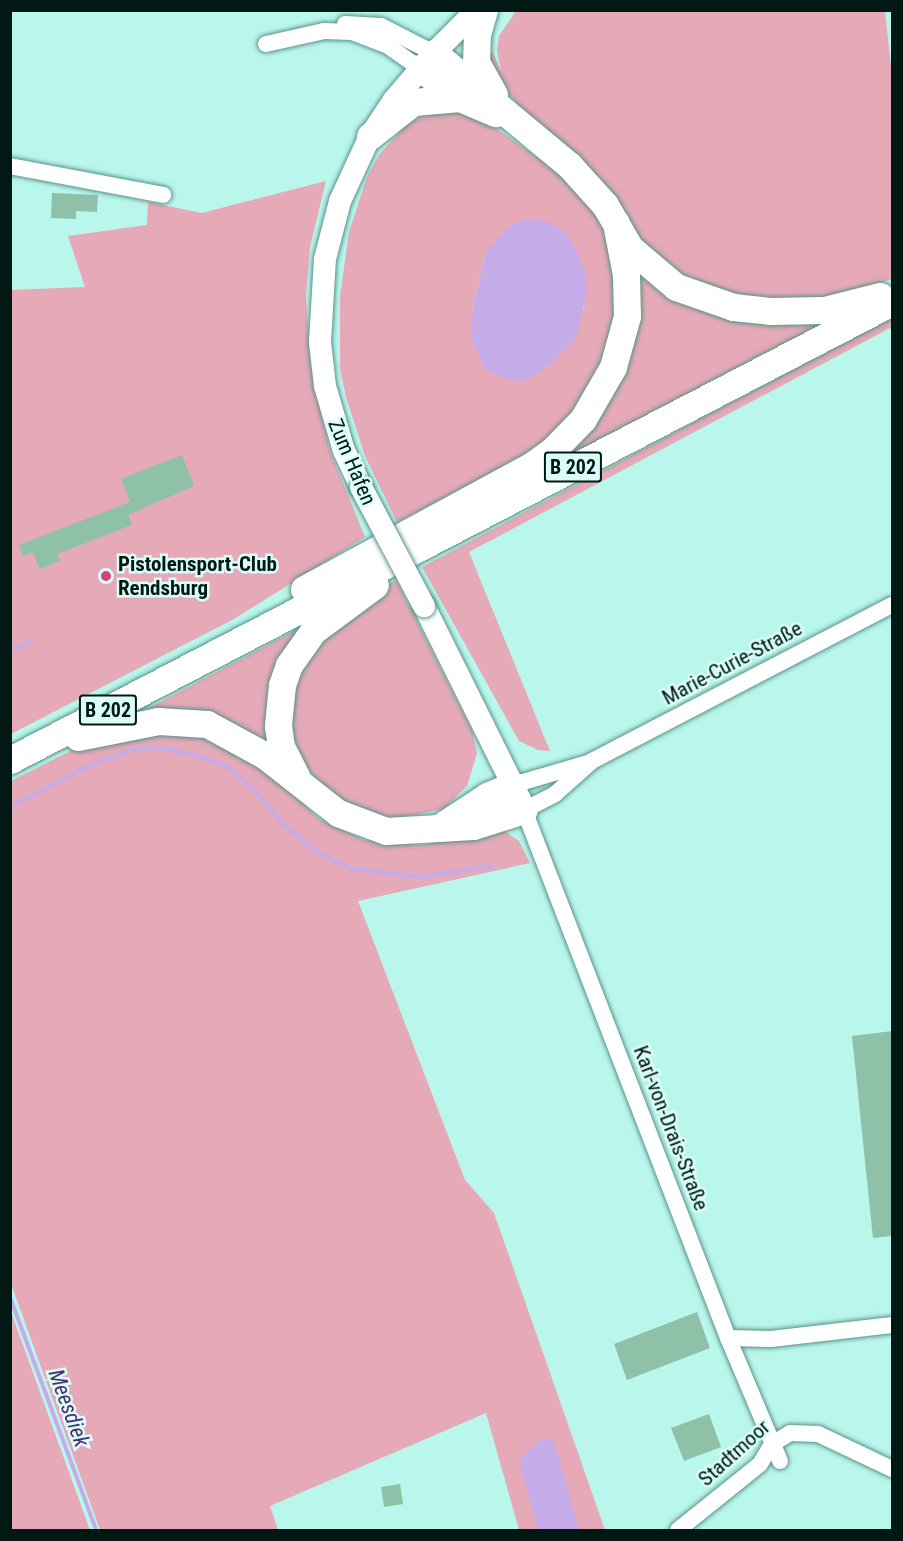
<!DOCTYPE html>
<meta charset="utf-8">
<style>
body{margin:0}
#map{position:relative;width:903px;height:1541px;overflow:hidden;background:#b9f6ec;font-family:"Roboto Condensed",sans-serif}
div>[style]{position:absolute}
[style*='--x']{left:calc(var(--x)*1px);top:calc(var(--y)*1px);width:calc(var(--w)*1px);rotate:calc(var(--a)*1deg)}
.green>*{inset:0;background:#e5a9b7}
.water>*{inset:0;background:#c5ace8}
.stream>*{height:4px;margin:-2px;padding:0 2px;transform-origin:2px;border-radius:2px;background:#c5ace8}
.building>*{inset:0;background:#8fc0a8}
.roads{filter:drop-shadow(0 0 2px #59938a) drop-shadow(0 0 2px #59938a)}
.minor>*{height:16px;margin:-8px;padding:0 8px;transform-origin:8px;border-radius:8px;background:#fff}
.secondary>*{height:22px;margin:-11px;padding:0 11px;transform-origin:11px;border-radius:11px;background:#fff}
.trunk>*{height:27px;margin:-13.5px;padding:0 13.5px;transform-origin:13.5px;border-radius:13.5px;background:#fff}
.bridges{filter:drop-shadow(0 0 2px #59938a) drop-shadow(0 0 2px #59938a)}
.secondary-bridge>*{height:22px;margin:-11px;padding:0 11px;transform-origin:11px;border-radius:11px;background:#fff}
.dots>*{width:16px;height:16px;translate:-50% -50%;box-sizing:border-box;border:3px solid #dafef7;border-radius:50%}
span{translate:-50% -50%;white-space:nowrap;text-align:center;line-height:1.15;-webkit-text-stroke:5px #dafef7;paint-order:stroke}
.shield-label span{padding:2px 4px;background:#dafef7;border:2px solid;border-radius:4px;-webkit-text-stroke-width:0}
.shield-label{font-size:20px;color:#011815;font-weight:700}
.street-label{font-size:21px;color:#011815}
.poi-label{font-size:21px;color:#011815;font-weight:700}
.left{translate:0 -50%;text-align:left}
.water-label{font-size:22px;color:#4c2b70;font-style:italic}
.frame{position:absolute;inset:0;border:12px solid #011815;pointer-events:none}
</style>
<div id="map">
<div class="green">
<i style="clip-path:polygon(516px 11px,885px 11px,892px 75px,892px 279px,854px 292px,818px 298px,762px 299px,725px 291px,674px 271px,652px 254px,497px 81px,484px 54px,493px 52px,501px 71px,497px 50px,499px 36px)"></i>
<i style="clip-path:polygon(evenodd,432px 110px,472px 111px,566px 178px,592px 206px,606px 228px,621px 300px,599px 377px,553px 436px,501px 470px,397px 522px,365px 456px,346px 397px,340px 369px,340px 296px,349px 232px,367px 177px,379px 155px,405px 126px,432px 110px,563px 231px,586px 275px,584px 308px,486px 370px,472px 339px,472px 312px,486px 251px,563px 231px)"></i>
<i style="clip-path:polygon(326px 181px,310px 247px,306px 296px,311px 369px,330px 451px,365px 537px,234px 619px,11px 734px,10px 290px,85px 287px,68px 236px,147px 225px,148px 202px,202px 213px)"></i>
<i style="clip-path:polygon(634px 264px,658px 282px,844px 316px,517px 483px,581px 430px)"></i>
<i style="clip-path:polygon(892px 317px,892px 327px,469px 552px,550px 751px,538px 750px,519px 741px,422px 567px)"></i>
<i style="clip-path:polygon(396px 580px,472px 730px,477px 753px,467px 786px,444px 809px,399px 818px,378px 815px,342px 801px,325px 788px,300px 760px,288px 722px,301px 659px,359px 603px)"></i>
<i style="clip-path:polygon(296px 630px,278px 753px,149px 708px)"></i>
<i style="clip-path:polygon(133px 730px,215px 738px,278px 780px,319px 819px,364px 840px,421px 845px,503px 830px,519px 841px,530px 863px,358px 901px,465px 1180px,494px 1213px,605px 1530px,519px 1530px,486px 1413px,270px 1506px,278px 1530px,100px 1530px,11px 1284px,11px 781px,90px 741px)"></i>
<i style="clip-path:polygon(10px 1312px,11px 1312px,90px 1530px,11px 1530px)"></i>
</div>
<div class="water">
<i style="clip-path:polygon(529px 219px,546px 221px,563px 231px,578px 253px,586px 275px,587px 292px,576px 339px,547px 367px,525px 381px,511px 380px,486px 370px,479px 357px,472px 339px,472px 312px,486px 251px,513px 224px)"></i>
<i style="clip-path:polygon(543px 1439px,553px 1439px,579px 1530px,538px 1530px,520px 1465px,523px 1454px)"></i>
</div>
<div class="stream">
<i style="--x:10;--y:651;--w:23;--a:-23"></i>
<i style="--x:10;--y:807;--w:91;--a:-27.4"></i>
<i style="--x:91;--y:765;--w:43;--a:-20.6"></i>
<i style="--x:131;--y:750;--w:30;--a:-4"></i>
<i style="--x:161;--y:748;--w:38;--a:12"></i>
<i style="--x:198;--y:756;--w:32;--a:20"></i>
<i style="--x:228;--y:767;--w:39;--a:42"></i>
<i style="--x:257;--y:793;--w:40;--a:51"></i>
<i style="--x:282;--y:824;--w:46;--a:37.9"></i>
<i style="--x:318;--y:852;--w:38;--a:27"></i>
<i style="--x:352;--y:869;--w:69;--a:6.6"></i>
<i style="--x:421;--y:877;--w:71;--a:-8.9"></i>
<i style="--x:10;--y:1297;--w:248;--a:69.7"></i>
</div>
<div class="building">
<i style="clip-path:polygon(52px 193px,98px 195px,97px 212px,76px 211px,76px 219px,51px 218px)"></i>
<i style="clip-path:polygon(182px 455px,194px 486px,128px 515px,132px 525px,57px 554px,60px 561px,39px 569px,33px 552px,23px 556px,19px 545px,130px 502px,121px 479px)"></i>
<i style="clip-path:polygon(892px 1031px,892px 1236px,873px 1238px,852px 1036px)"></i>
<i style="clip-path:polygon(697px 1312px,710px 1348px,627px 1380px,614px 1344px)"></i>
<i style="clip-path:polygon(709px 1414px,721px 1447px,684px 1461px,671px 1428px)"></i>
<i style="clip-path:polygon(400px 1484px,403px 1504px,384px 1507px,381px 1487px)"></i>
</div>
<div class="roads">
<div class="minor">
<i style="--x:345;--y:24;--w:36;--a:3"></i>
<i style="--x:381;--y:26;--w:59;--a:27"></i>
<i style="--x:266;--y:44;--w:59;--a:-12.6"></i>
<i style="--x:324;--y:31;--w:28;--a:2"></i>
<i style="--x:352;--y:32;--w:39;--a:21"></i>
<i style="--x:388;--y:46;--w:39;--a:35"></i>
<i style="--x:10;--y:166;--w:156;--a:10.7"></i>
<i style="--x:513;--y:785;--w:81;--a:-16.4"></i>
<i style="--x:728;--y:1338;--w:43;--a:1.3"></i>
<i style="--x:771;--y:1339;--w:122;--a:-6.6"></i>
<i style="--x:780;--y:1461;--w:134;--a:-112.9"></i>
<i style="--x:728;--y:1338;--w:566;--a:-111.12"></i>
<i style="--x:524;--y:810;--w:35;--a:-27"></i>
<i style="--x:555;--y:794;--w:50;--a:-41.7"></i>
<i style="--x:592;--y:761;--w:338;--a:-27.5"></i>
<i style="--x:678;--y:1530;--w:105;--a:-38.8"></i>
<i style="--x:760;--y:1464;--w:23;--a:-59"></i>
<i style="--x:772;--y:1444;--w:21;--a:-31"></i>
<i style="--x:790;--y:1433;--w:28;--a:2"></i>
<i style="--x:818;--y:1434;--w:82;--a:25.3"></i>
</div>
<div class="secondary">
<i style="--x:361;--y:487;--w:40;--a:-115"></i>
<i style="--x:344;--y:451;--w:68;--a:-106.3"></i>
<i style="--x:325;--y:386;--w:44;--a:-96.5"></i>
<i style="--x:320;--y:342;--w:83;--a:-86.6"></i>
<i style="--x:325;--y:259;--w:60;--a:-75.5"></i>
<i style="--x:340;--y:201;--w:72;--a:-65.2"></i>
<i style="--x:370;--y:136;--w:43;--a:-56.3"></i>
<i style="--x:394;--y:100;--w:62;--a:-49.6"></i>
<i style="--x:434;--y:53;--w:61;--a:-45"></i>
<i style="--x:424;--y:606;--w:218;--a:63.6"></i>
</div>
<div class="trunk">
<i style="--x:484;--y:10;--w:25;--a:106"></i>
<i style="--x:477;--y:34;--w:28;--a:92"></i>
<i style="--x:476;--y:62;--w:37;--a:61"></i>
<i style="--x:434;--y:53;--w:175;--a:39.7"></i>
<i style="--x:569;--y:165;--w:54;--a:48"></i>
<i style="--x:605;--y:205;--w:50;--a:59.8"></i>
<i style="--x:630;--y:248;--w:60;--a:40.3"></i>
<i style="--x:676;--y:287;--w:60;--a:19.3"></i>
<i style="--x:733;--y:307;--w:37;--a:6"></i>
<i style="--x:770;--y:311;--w:54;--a:-1.1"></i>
<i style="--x:824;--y:310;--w:58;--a:-14"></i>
<i style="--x:420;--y:68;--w:50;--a:36.9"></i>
<i style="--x:460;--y:98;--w:39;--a:23"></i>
<i style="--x:370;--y:136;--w:55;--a:-38.3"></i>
<i style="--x:413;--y:102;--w:47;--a:-4.9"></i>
<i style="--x:304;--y:589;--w:258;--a:-28.5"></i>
<i style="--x:531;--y:466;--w:27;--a:-36"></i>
<i style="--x:553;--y:450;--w:43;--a:-45.9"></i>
<i style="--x:583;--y:419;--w:60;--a:-60"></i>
<i style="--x:613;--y:367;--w:53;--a:-74.6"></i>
<i style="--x:627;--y:316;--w:41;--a:-91.4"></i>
<i style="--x:626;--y:275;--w:53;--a:-100.9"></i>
<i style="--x:78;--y:737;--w:82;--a:-11.3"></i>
<i style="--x:158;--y:721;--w:49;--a:3.5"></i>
<i style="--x:207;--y:724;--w:65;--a:28.5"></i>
<i style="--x:264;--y:755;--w:94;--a:38.1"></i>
<i style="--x:338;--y:813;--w:51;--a:20.6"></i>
<i style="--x:386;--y:831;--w:87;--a:-3.3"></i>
<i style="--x:473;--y:826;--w:53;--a:-17.4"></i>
<i style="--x:10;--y:760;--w:994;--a:-27.44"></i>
<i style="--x:296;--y:776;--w:33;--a:-117"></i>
<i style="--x:281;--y:747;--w:22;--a:-98"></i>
<i style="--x:278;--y:725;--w:40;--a:-84.3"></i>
<i style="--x:282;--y:685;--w:21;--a:-71"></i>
<i style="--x:289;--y:665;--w:42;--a:-54.8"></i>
<i style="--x:313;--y:631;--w:77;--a:-36.6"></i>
<i style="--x:440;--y:827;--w:56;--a:-33.4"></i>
<i style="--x:487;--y:796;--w:28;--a:-23"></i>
</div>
</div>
<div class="bridges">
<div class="secondary-bridge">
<i style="--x:361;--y:487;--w:135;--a:62.1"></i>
</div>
</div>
<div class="dots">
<i style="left:106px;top:576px;background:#d14475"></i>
</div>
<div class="shield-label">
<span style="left:573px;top:467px">B 202</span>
<span style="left:108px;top:710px">B 202</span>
</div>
<div class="street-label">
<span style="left:352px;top:462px;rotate:67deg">Zum Hafen</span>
<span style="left:732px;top:663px;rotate:-28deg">Marie-Curie-Straße</span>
<span style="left:671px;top:1128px;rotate:69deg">Karl-von-Drais-Straße</span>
<span style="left:734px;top:1453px;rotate:-42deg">Stadtmoor</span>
</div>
<div class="poi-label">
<span class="left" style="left:118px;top:576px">Pistolensport-Club<br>Rendsburg</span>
</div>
<div class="water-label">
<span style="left:69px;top:1408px;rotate:70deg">Meesdiek</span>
</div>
<div class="frame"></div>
</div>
